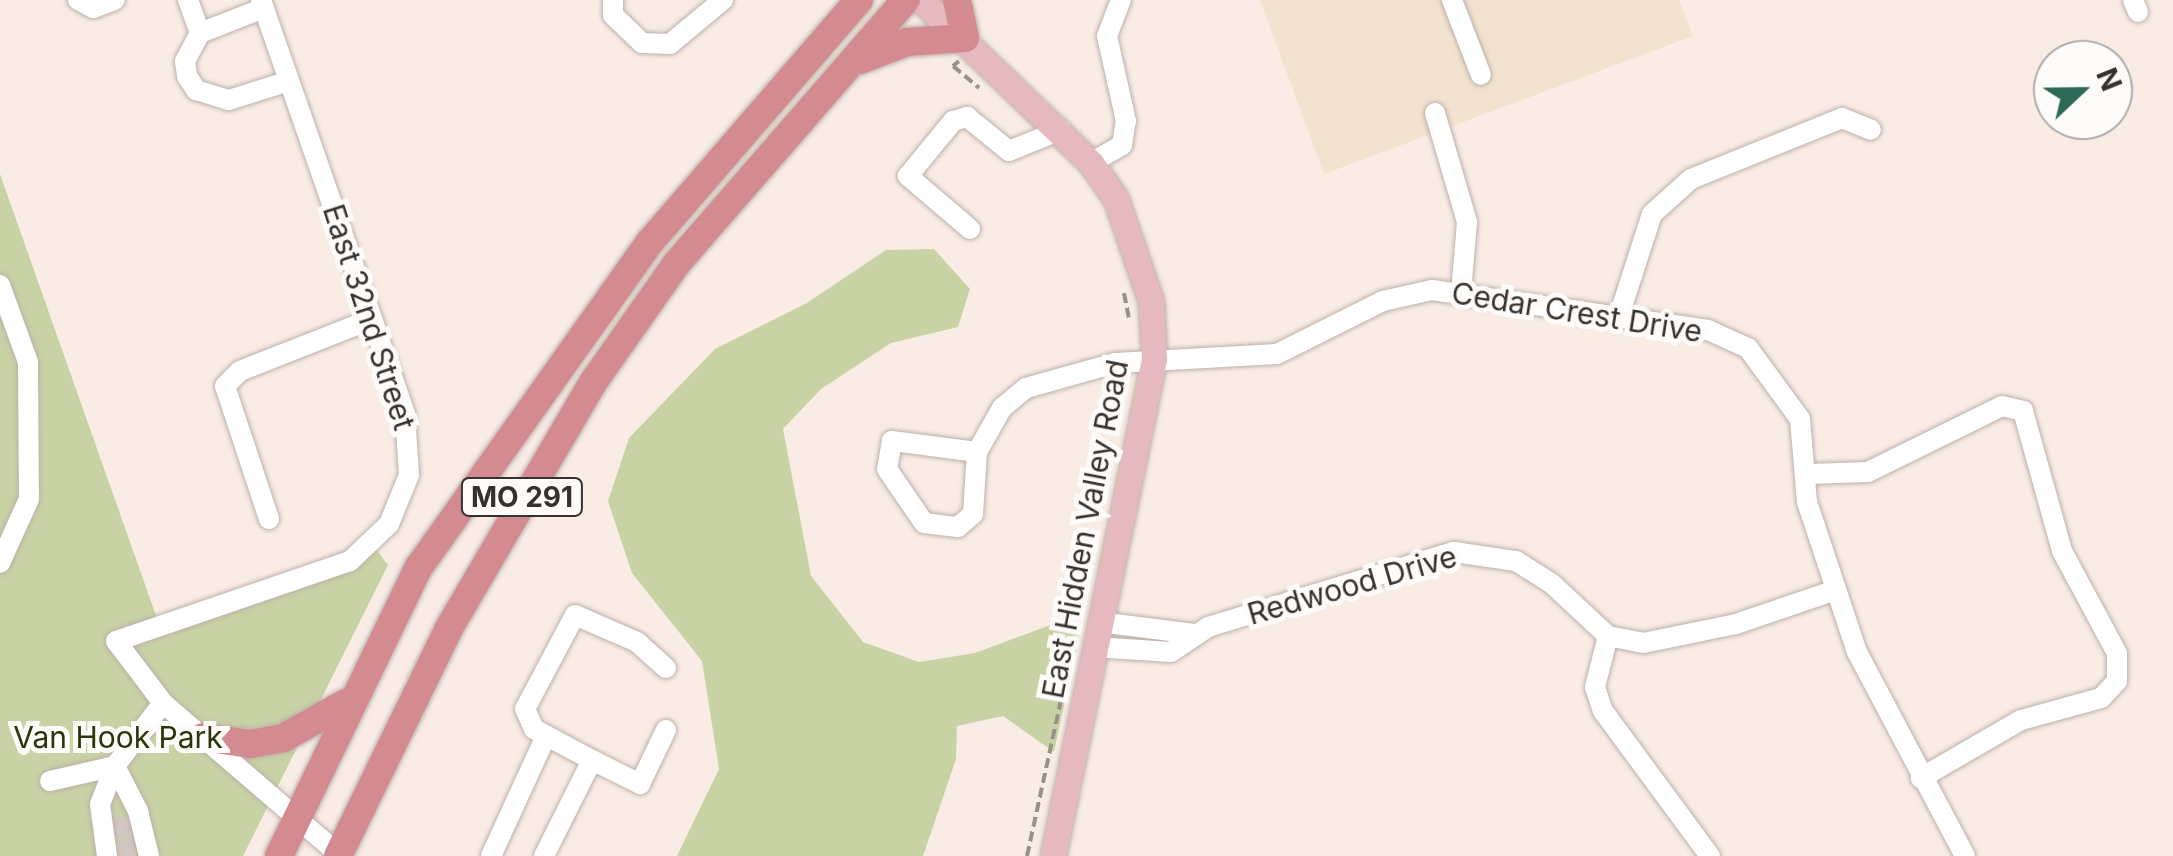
<!DOCTYPE html>
<style>
body{margin:0}
#map{position:relative;width:2173px;height:856px;overflow:hidden;background:#f9ece5;font-family:Inter,sans-serif}
div>[style]{position:absolute}
[style*='--x']{left:calc(var(--x)*1px);top:calc(var(--y)*1px);width:calc(var(--w)*1px);rotate:calc(var(--a)*1deg)}
.industrial>*{inset:0;background:#f2e2d0}
.green>*{inset:0;background:#c8d2a5}
.minor-tunnel>*{height:20px;margin-top:-10px;transform-origin:0;background:repeating-linear-gradient(90deg,#d2c7c0 0 20px,transparent 0 30px)}
.path>*{height:4px;margin-top:-2px;transform-origin:0;background:repeating-linear-gradient(90deg,#99908b 0 10px,transparent 0 15px)}
.roads{filter:drop-shadow(0 0 2px #bdb0a9) drop-shadow(0 0 2px #bdb0a9)}
.minor>*{height:20px;margin:-10px;padding:0 10px;transform-origin:10px;border-radius:10px;background:#fff}
.major>*{height:25px;margin:-12.5px;padding:0 12.5px;transform-origin:12.5px;border-radius:12.5px;background:#e5b9bd}
.highway>*{height:28px;margin:-14px;padding:0 14px;transform-origin:14px;border-radius:14px;background:#d48a91}
span{translate:-50% -50%;white-space:nowrap;text-align:center;line-height:1.15;-webkit-text-stroke:10px #fefcfa;paint-order:stroke}
.shield-label span{padding:2px 8px;background:#fefcfa;border:2px solid;border-radius:8px;-webkit-text-stroke-width:0}
.shield-label{font-size:28px;color:#36312e;font-weight:700}
.street-label{font-size:30px;color:#36312e}
.park-label{font-size:30px;color:#2d3408}
.north{position:absolute;left:2033px;top:40px;width:100px;height:100px;box-sizing:border-box;background:#fefcfa;border:2px solid #aeaba8;border-radius:50%;rotate:68deg;font-size:28px;font-weight:700;line-height:40px;text-align:center;color:#36312e}
.north::after{content:'';display:block;margin:auto;width:35px;height:45px;background:#2c6a57;clip-path:polygon(50% 0,100% 100%,50% 72%,0 100%)}
</style>
<div id="map">
<div class="industrial">
<i style="clip-path:polygon(1260px 0,1679px 0,1693px 36px,1324px 174px)"></i>
</div>
<div class="green">
<i style="clip-path:polygon(0 174px,160px 627px,372px 544px,388px 565px,243px 856px,0 856px)"></i>
<i style="clip-path:polygon(934px 249px,970px 289px,958px 327px,891px 343px,821px 389px,783px 429px,811px 576px,863px 642px,919px 662px,975px 653px,1056px 623px,1080px 631px,1054px 752px,1003px 716px,957px 726px,956px 759px,923px 856px,677px 856px,719px 769px,702px 661px,632px 573px,608px 501px,629px 438px,715px 349px,807px 303px,886px 250px)"></i>
</div>
<div class="minor-tunnel">
<i style="--x:114;--y:828;--w:18;--a:-6"></i>
<i style="--x:117;--y:849;--w:18;--a:-6"></i>
</div>
<div class="path">
<i style="--x:959;--y:61;--w:8;--a:140"></i>
<i style="--x:953;--y:66;--w:34;--a:40"></i>
<i style="--x:1124;--y:293;--w:25;--a:79"></i>
<i style="--x:1027;--y:856;--w:165;--a:-77.7"></i>
</div>
<div class="roads">
<div class="minor">
<i style="--x:78;--y:0;--w:17;--a:28"></i>
<i style="--x:93;--y:8;--w:23;--a:-20"></i>
<i style="--x:188;--y:0;--w:35;--a:70"></i>
<i style="--x:261;--y:0;--w:438;--a:70.8"></i>
<i style="--x:405;--y:414;--w:61;--a:86.2"></i>
<i style="--x:409;--y:475;--w:53;--a:112.2"></i>
<i style="--x:389;--y:524;--w:54;--a:136.5"></i>
<i style="--x:350;--y:561;--w:247;--a:161.1"></i>
<i style="--x:116;--y:641;--w:78;--a:52.8"></i>
<i style="--x:163;--y:703;--w:235;--a:40.7"></i>
<i style="--x:613;--y:0;--w:15;--a:90"></i>
<i style="--x:613;--y:15;--w:40;--a:44"></i>
<i style="--x:642;--y:43;--w:28;--a:2"></i>
<i style="--x:670;--y:44;--w:69;--a:-39.7"></i>
<i style="--x:1452;--y:0;--w:80;--a:68.9"></i>
<i style="--x:2133;--y:0;--w:13;--a:67"></i>
<i style="--x:264;--y:8;--w:69;--a:158.7"></i>
<i style="--x:200;--y:33;--w:32;--a:118"></i>
<i style="--x:185;--y:61;--w:15;--a:82"></i>
<i style="--x:187;--y:76;--w:17;--a:57"></i>
<i style="--x:196;--y:90;--w:34;--a:17"></i>
<i style="--x:229;--y:100;--w:63;--a:-17.6"></i>
<i style="--x:1435;--y:113;--w:114;--a:73.6"></i>
<i style="--x:1467;--y:222;--w:71;--a:94.8"></i>
<i style="--x:1091;--y:163;--w:36;--a:-30"></i>
<i style="--x:1122;--y:145;--w:24;--a:-81"></i>
<i style="--x:1126;--y:121;--w:87;--a:-102.6"></i>
<i style="--x:1107;--y:36;--w:39;--a:-69"></i>
<i style="--x:970;--y:229;--w:82;--a:-139.5"></i>
<i style="--x:908;--y:176;--w:71;--a:-50.7"></i>
<i style="--x:953;--y:121;--w:15;--a:-16"></i>
<i style="--x:967;--y:117;--w:54;--a:39"></i>
<i style="--x:1009;--y:151;--w:56;--a:-22"></i>
<i style="--x:0;--y:285;--w:82;--a:70"></i>
<i style="--x:28;--y:362;--w:137;--a:89.6"></i>
<i style="--x:29;--y:499;--w:70;--a:114.4"></i>
<i style="--x:1618;--y:319;--w:110;--a:-72.1"></i>
<i style="--x:1652;--y:214;--w:52;--a:-41.9"></i>
<i style="--x:1691;--y:179;--w:163;--a:-22"></i>
<i style="--x:1842;--y:118;--w:31;--a:22"></i>
<i style="--x:977;--y:452;--w:86;--a:-172.6"></i>
<i style="--x:892;--y:441;--w:28;--a:100"></i>
<i style="--x:887;--y:469;--w:65;--a:55.6"></i>
<i style="--x:924;--y:523;--w:34;--a:7"></i>
<i style="--x:958;--y:527;--w:20;--a:-41"></i>
<i style="--x:973;--y:514;--w:62;--a:-86.3"></i>
<i style="--x:977;--y:452;--w:51;--a:-60.4"></i>
<i style="--x:1002;--y:408;--w:31;--a:-40"></i>
<i style="--x:1026;--y:388;--w:92;--a:-15.7"></i>
<i style="--x:1115;--y:363;--w:162;--a:-3.2"></i>
<i style="--x:1277;--y:354;--w:119;--a:-26.6"></i>
<i style="--x:1383;--y:301;--w:50;--a:-12.7"></i>
<i style="--x:1432;--y:290;--w:279;--a:8.2"></i>
<i style="--x:1708;--y:330;--w:44;--a:24.2"></i>
<i style="--x:1748;--y:348;--w:88;--a:53.8"></i>
<i style="--x:1800;--y:419;--w:83;--a:85.2"></i>
<i style="--x:1807;--y:502;--w:158;--a:71.6"></i>
<i style="--x:1857;--y:652;--w:231;--a:62.1"></i>
<i style="--x:1809;--y:474;--w:59;--a:-1.9"></i>
<i style="--x:1868;--y:472;--w:149;--a:-26.2"></i>
<i style="--x:2002;--y:406;--w:22;--a:13"></i>
<i style="--x:2023;--y:411;--w:145;--a:74.4"></i>
<i style="--x:2062;--y:551;--w:116;--a:61.7"></i>
<i style="--x:2117;--y:653;--w:28;--a:90"></i>
<i style="--x:2117;--y:681;--w:23;--a:133"></i>
<i style="--x:2101;--y:698;--w:83;--a:164.6"></i>
<i style="--x:2021;--y:720;--w:116;--a:149.9"></i>
<i style="--x:269;--y:519;--w:140;--a:-108.3"></i>
<i style="--x:225;--y:386;--w:21;--a:-45"></i>
<i style="--x:240;--y:371;--w:142;--a:-21.5"></i>
<i style="--x:1099;--y:622;--w:96;--a:7.2"></i>
<i style="--x:1608;--y:636;--w:53;--a:104.3"></i>
<i style="--x:1595;--y:687;--w:25;--a:72"></i>
<i style="--x:1603;--y:711;--w:180;--a:53.6"></i>
<i style="--x:1094;--y:647;--w:77;--a:3.7"></i>
<i style="--x:1171;--y:652;--w:45;--a:-34"></i>
<i style="--x:1208;--y:627;--w:257;--a:-17"></i>
<i style="--x:1454;--y:552;--w:63;--a:8.3"></i>
<i style="--x:1516;--y:561;--w:41;--a:32.2"></i>
<i style="--x:1551;--y:583;--w:78;--a:42.9"></i>
<i style="--x:1608;--y:636;--w:36;--a:11"></i>
<i style="--x:1643;--y:643;--w:95;--a:-11.5"></i>
<i style="--x:1736;--y:624;--w:106;--a:-18.8"></i>
<i style="--x:592;--y:760;--w:54;--a:26.6"></i>
<i style="--x:640;--y:784;--w:60;--a:-64.3"></i>
<i style="--x:50;--y:781;--w:67;--a:-13"></i>
<i style="--x:115;--y:766;--w:51;--a:62.9"></i>
<i style="--x:138;--y:811;--w:46;--a:76.3"></i>
<i style="--x:107;--y:856;--w:52;--a:-97.7"></i>
<i style="--x:100;--y:804;--w:41;--a:-68.5"></i>
<i style="--x:115;--y:766;--w:79;--a:-52.7"></i>
<i style="--x:491;--y:856;--w:132;--a:-65.4"></i>
<i style="--x:544;--y:856;--w:107;--a:-63.4"></i>
<i style="--x:592;--y:760;--w:66;--a:-151.9"></i>
<i style="--x:534;--y:729;--w:22;--a:-114"></i>
<i style="--x:525;--y:709;--w:106;--a:-62"></i>
<i style="--x:575;--y:615;--w:68;--a:23.5"></i>
<i style="--x:637;--y:642;--w:39;--a:42"></i>
</div>
<div class="major">
<i style="--x:921;--y:0;--w:236;--a:43.8"></i>
<i style="--x:1091;--y:163;--w:44;--a:55.2"></i>
<i style="--x:1116;--y:199;--w:108;--a:71.1"></i>
<i style="--x:1151;--y:301;--w:58;--a:87"></i>
<i style="--x:1154;--y:359;--w:507;--a:101.49"></i>
</div>
<div class="highway">
<i style="--x:860;--y:60;--w:50;--a:-21"></i>
<i style="--x:907;--y:42;--w:58;--a:-3.9"></i>
<i style="--x:965;--y:38;--w:39;--a:-102"></i>
<i style="--x:203;--y:737;--w:48;--a:8.5"></i>
<i style="--x:250;--y:744;--w:34;--a:-10"></i>
<i style="--x:283;--y:738;--w:72;--a:-29.1"></i>
<i style="--x:279;--y:856;--w:321;--a:-64.2"></i>
<i style="--x:419;--y:567;--w:400;--a:-54.6"></i>
<i style="--x:651;--y:241;--w:318;--a:-49.2"></i>
<i style="--x:338;--y:856;--w:254;--a:-64"></i>
<i style="--x:449;--y:628;--w:286;--a:-59.6"></i>
<i style="--x:594;--y:381;--w:144;--a:-54.9"></i>
<i style="--x:677;--y:263;--w:349;--a:-49"></i>
</div>
</div>
<div class="shield-label">
<span style="left:522px;top:497px">MO 291</span>
</div>
<div class="street-label">
<span style="left:1577px;top:312px;rotate:9deg">Cedar Crest Drive</span>
<span style="left:369px;top:317px;rotate:72deg">East 32nd Street</span>
<span style="left:1085px;top:529px;rotate:-79deg">East Hidden Valley Road</span>
<span style="left:1352px;top:585px;rotate:-16deg">Redwood Drive</span>
</div>
<div class="park-label">
<span style="left:118px;top:737px">Van Hook Park</span>
</div>
<div class="north">N</div>
</div>
